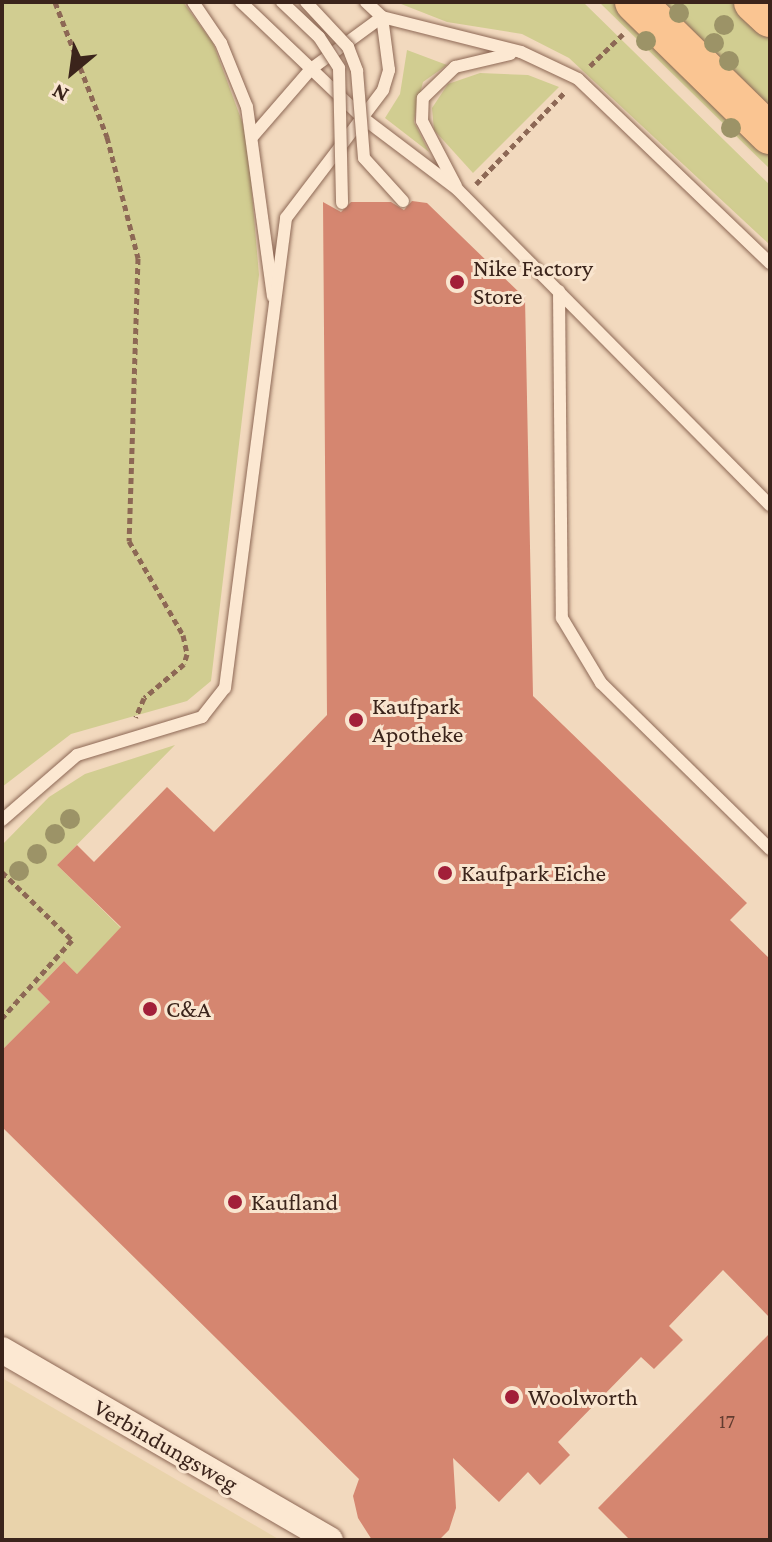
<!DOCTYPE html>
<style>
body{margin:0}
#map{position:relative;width:772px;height:1542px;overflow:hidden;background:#f2d9be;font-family:"Crimson Pro",serif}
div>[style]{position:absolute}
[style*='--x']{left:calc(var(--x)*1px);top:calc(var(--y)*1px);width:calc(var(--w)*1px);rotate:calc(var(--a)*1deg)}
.farmland>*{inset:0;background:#e9d3ab}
.green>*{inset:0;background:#d1cd91}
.building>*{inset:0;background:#d58670}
.path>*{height:5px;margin-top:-2.5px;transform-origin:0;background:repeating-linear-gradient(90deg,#8d6855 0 6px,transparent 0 10px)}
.roads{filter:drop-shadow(0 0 2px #8d6855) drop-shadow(0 0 2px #8d6855)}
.service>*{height:12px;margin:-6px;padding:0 6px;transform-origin:6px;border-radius:6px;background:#fce8d2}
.minor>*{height:26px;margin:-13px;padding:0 13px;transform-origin:13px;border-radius:13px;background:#fce8d2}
.primary>*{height:40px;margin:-20px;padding:0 20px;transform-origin:20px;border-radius:20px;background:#fac592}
.bridges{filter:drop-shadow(0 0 2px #8d6855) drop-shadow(0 0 2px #8d6855)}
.service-bridge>*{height:12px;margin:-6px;padding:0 6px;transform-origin:6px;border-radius:6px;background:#fce8d2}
.trees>*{width:20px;height:20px;margin:-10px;border-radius:50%;background:#9c9367}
.dots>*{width:22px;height:22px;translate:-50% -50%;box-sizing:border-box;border:4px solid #f9e5cf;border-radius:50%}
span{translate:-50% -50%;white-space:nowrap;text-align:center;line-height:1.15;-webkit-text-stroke:6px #f9e5cf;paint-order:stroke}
.number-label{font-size:20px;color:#623c30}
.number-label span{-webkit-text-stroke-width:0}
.poi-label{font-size:24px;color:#3b241b}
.left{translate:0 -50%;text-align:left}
.street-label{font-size:24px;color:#3b241b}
.frame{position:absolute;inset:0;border:4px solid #3b241b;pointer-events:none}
.north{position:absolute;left:32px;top:32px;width:80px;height:80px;-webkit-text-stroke:6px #f9e5cf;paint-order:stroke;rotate:209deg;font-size:22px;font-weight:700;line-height:32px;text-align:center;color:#3b241b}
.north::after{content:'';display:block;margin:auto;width:28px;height:36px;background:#3b241b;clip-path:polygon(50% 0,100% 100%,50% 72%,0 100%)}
</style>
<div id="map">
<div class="farmland">
<i style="clip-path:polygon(2px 1378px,280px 1540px,2px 1540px)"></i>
</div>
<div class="green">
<i style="clip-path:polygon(2px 2px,183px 2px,213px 43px,247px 135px,259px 275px,211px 681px,187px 701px,71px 734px,2px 787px)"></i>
<i style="clip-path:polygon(396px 2px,583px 2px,770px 185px,770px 245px,569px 58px,522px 34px,447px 22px)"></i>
<i style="clip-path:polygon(599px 2px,613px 2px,689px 76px,770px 155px,770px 169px)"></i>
<i style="clip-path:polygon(658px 2px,733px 2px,770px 39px,770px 107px)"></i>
<i style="clip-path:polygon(407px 50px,447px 65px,423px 82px,416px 109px,414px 122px,429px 152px,385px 118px,400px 94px)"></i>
<i style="clip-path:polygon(480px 73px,528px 75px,559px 87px,473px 173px,434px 130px,432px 108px,448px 84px)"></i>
<i style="clip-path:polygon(175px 745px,57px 865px,121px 928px,77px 974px,64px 961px,37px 989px,50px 1002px,2px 1050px,2px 845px,49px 797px,85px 774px)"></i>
</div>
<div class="building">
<i style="clip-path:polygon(412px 201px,427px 203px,525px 298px,533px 696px,747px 903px,730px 920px,770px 959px,770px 1318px,723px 1270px,669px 1326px,683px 1340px,654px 1369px,641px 1357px,558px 1442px,570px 1455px,540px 1485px,528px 1472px,499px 1502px,453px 1458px,456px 1508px,449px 1530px,439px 1540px,372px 1540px,358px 1518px,353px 1496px,359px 1479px,2px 1127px,2px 1050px,50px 1002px,37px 989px,64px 961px,77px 974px,121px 927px,57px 865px,77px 845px,94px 862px,167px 787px,214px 832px,327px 715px,323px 202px,341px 212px,351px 202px,391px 202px,404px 210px)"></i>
<i style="clip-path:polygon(770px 1333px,770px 1540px,630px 1540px,598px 1508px)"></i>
</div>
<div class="path">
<i style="--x:55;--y:2;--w:145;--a:68.9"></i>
<i style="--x:107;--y:137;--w:125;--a:75.6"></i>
<i style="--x:138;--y:258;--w:283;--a:91.8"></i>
<i style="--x:129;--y:541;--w:108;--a:60.1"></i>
<i style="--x:183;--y:635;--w:19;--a:78"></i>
<i style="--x:187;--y:654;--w:10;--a:107"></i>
<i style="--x:184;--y:664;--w:52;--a:139.6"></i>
<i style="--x:144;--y:698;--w:21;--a:113"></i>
<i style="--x:590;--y:66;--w:46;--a:-44.1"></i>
<i style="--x:476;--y:184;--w:127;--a:-46"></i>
<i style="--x:2;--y:872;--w:98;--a:44.2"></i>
<i style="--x:72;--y:940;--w:105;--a:131.9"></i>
</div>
<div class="roads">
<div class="service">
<i style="--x:193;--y:2;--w:50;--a:55.7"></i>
<i style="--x:221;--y:43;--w:69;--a:67.9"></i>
<i style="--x:247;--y:107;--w:191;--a:82.2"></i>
<i style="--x:241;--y:2;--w:168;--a:43.6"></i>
<i style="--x:363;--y:118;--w:118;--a:37.1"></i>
<i style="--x:457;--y:189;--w:445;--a:45.3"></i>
<i style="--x:366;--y:2;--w:22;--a:43"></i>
<i style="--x:382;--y:17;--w:143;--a:14.1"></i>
<i style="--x:521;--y:52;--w:63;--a:25.3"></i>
<i style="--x:578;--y:79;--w:266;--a:43.8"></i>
<i style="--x:456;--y:186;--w:73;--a:-117.6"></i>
<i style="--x:422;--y:121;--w:23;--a:-88"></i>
<i style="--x:423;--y:98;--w:45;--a:-44.1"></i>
<i style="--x:455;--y:67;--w:57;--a:-13.3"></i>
<i style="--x:559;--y:291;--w:327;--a:89.5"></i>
<i style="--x:562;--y:618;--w:76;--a:59"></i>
<i style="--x:601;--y:683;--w:237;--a:44.5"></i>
<i style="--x:2;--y:820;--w:99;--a:-40.9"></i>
<i style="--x:77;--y:755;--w:131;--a:-16.9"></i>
<i style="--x:202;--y:717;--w:37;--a:-52"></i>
<i style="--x:225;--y:688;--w:474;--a:-82.6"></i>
<i style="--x:286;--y:218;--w:161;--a:-52.8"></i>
<i style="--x:383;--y:90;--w:21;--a:-73"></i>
<i style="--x:389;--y:70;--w:53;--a:-97.5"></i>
<i style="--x:382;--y:17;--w:88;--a:143.8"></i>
<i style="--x:311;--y:69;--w:90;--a:130.9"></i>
</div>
<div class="minor">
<i style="--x:2;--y:1350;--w:379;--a:30.1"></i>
</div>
<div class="primary">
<i style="--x:635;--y:2;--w:189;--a:44.4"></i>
<i style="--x:754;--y:2;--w:22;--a:43"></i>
</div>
</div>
<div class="bridges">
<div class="service-bridge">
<i style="--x:282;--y:2;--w:51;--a:43.4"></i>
<i style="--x:319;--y:37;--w:37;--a:57"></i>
<i style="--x:339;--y:68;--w:135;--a:88.7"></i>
<i style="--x:306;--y:2;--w:62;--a:47"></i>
<i style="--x:348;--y:47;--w:26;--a:69"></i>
<i style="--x:357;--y:71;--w:87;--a:85.4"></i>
<i style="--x:364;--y:158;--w:58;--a:47.8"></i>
</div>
</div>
<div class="trees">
<i style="left:679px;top:13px"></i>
<i style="left:724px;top:25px"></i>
<i style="left:646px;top:41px"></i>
<i style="left:714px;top:43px"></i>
<i style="left:729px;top:61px"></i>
<i style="left:731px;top:128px"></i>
<i style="left:70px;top:819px"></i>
<i style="left:55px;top:834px"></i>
<i style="left:37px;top:854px"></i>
<i style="left:19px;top:871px"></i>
</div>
<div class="dots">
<i style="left:457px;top:282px;background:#a21f39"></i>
<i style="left:356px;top:720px;background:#a21f39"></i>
<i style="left:445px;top:873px;background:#a21f39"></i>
<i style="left:150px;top:1009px;background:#a21f39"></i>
<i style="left:235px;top:1202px;background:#a21f39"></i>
<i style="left:512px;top:1397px;background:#a21f39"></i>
</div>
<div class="number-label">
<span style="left:727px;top:1421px">17</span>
</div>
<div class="poi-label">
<span class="left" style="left:473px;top:282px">Nike Factory<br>Store</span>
<span class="left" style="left:372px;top:720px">Kaufpark<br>Apotheke</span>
<span class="left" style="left:461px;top:873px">Kaufpark Eiche</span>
<span class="left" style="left:166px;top:1009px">C&amp;A</span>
<span class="left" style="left:251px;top:1202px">Kaufland</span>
<span class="left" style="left:528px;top:1397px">Woolworth</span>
</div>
<div class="street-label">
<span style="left:166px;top:1445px;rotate:30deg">Verbindungsweg</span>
</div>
<div class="frame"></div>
<div class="north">N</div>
</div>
